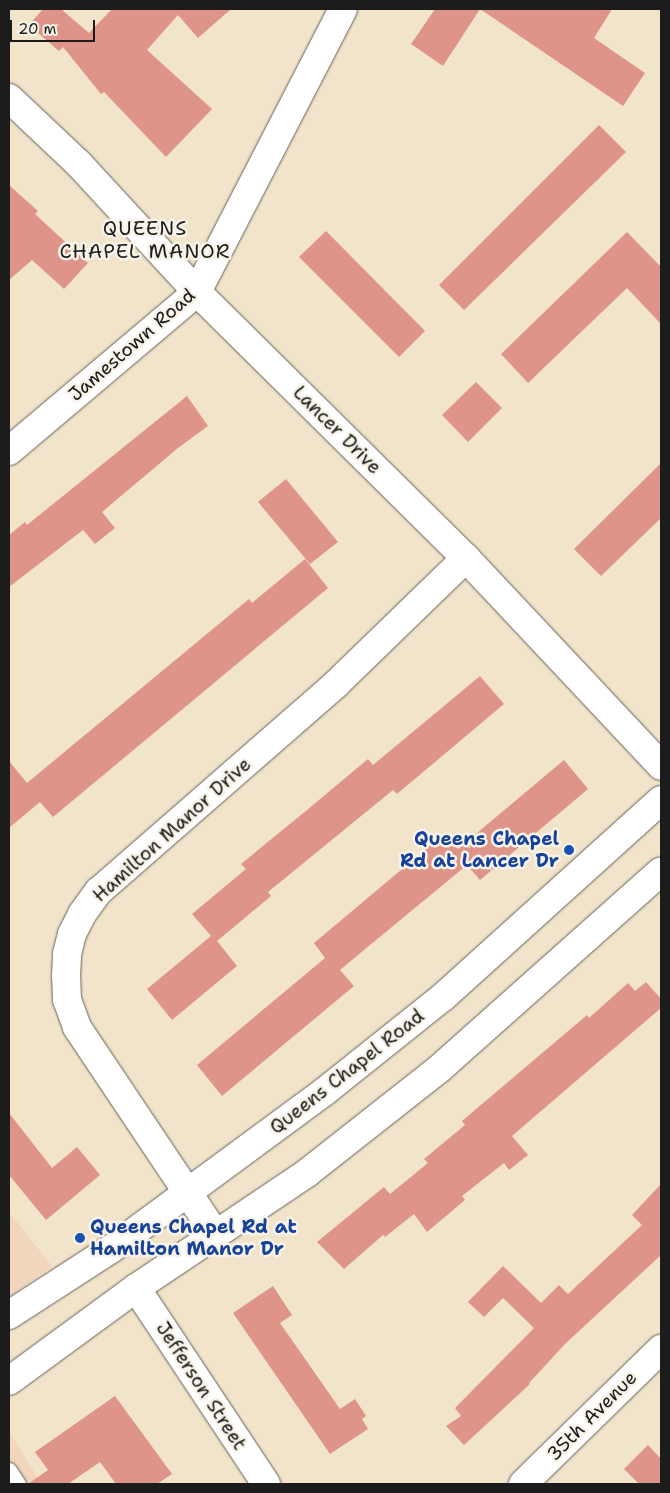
<!DOCTYPE html>
<style>
body{margin:0}
#map{position:relative;width:670px;height:1493px;overflow:hidden;background:#f2e4cb;font-family:"Shantell Sans",sans-serif}
div>[style]{position:absolute}
[style*='--x']{left:calc(var(--x)*1px);top:calc(var(--y)*1px);width:calc(var(--w)*1px);rotate:calc(var(--a)*1deg)}
.built>*{inset:0;background:#f1d5bd}
.building>*{inset:0;background:#de9489}
.roads{filter:drop-shadow(0 0 1px #676259) drop-shadow(0 0 1px #676259)}
.service>*{height:15px;margin:-7.5px;padding:0 7.5px;transform-origin:7.5px;border-radius:7.5px;background:#fff}
.minor>*{height:28px;margin:-14px;padding:0 14px;transform-origin:14px;border-radius:14px;background:#fff}
.primary>*{height:28px;margin:-14px;padding:0 14px;transform-origin:14px;border-radius:14px;background:#fff}
.dots>*{width:14px;height:14px;translate:-50% -50%;box-sizing:border-box;border:2px solid #f7f3e8;border-radius:50%}
span{translate:-50% -50%;white-space:nowrap;text-align:center;line-height:1.15;-webkit-text-stroke:5px #f7f3e8;paint-order:stroke}
.street-label{font-size:19px;color:#1c1c1c}
.transit-label{font-size:19px;color:#164399;font-weight:700}
.right{translate:-100% -50%;text-align:right}
.left{translate:0 -50%;text-align:left}
.neighbourhood-label{font-size:20px;color:#1c1c1c;letter-spacing:1px}
.frame{position:absolute;inset:0;border:10px solid #1c1c1c;pointer-events:none}
.scale{position:absolute;left:10px;top:20px;width:85px;height:22px;box-sizing:border-box;border:2px solid #1c1c1c;border-top:0;padding-left:6px;font-size:15px;line-height:18px;white-space:nowrap;color:#1c1c1c;-webkit-text-stroke:4px #f7f3e8;paint-order:stroke}
</style>
<div id="map">
<div class="built">
<i style="clip-path:polygon(9px 1212px,52px 1266px,9px 1297px)"></i>
<i style="clip-path:polygon(9px 1432px,42px 1484px,9px 1484px)"></i>
</div>
<div class="building">
<i style="clip-path:polygon(43px 9px,61px 9px,89px 33px,112px 9px,231px 9px,198px 38px,178px 15px,147px 50px,212px 109px,166px 157px,104px 92px,101px 94px,63px 47px,59px 51px,29px 25px)"></i>
<i style="clip-path:polygon(435px 9px,612px 9px,594px 38px,645px 73px,623px 106px,480px 9px,443px 66px,411px 44px)"></i>
<i style="clip-path:polygon(599px 125px,626px 152px,464px 310px,439px 285px)"></i>
<i style="clip-path:polygon(9px 185px,38px 211px,35px 214px,88px 263px,64px 289px,32px 260px,9px 280px)"></i>
<i style="clip-path:polygon(326px 231px,425px 331px,399px 357px,299px 257px)"></i>
<i style="clip-path:polygon(627px 232px,661px 267px,661px 324px,627px 288px,528px 383px,501px 354px)"></i>
<i style="clip-path:polygon(476px 382px,502px 408px,468px 442px,442px 415px)"></i>
<i style="clip-path:polygon(187px 396px,208px 426px,178px 448px,102px 512px,115px 528px,95px 544px,83px 530px,9px 587px,9px 535px,25px 522px,27px 525px)"></i>
<i style="clip-path:polygon(661px 463px,661px 518px,601px 576px,574px 549px)"></i>
<i style="clip-path:polygon(286px 479px,338px 542px,310px 564px,258px 502px)"></i>
<i style="clip-path:polygon(305px 559px,328px 588px,53px 817px,40px 802px,9px 828px,9px 761px,27px 783px,249px 599px,252px 603px)"></i>
<i style="clip-path:polygon(480px 676px,504px 704px,397px 794px,393px 790px,268px 892px,271px 896px,217px 941px,237px 966px,172px 1020px,147px 989px,211px 936px,192px 914px,246px 869px,241px 864px,307px 810px,368px 759px,373px 765px)"></i>
<i style="clip-path:polygon(564px 760px,588px 789px,480px 880px,467px 865px,364px 950px,340px 970px,354px 986px,222px 1096px,197px 1065px,325px 958px,314px 943px,445px 833px,458px 849px)"></i>
<i style="clip-path:polygon(646px 982px,661px 999px,661px 1008px,512px 1136px,528px 1155px,509px 1170px,504px 1163px,462px 1196px,465px 1200px,427px 1232px,414px 1214px,385px 1237px,383px 1235px,344px 1269px,317px 1242px,384px 1187px,390px 1194px,428px 1163px,424px 1159px,465px 1125px,462px 1121px,587px 1015px,589px 1018px,628px 983px,635px 991px)"></i>
<i style="clip-path:polygon(9px 1113px,52px 1168px,77px 1147px,100px 1175px,46px 1220px,9px 1175px)"></i>
<i style="clip-path:polygon(661px 1184px,661px 1255px,565px 1344px,529px 1383px,530px 1384px,464px 1445px,446px 1426px,461px 1416px,455px 1408px,534px 1328px,503px 1298px,484px 1317px,468px 1302px,503px 1266px,541px 1303px,559px 1285px,568px 1294px,642px 1225px,632px 1215px)"></i>
<i style="clip-path:polygon(273px 1286px,292px 1315px,280px 1323px,340px 1409px,355px 1399px,366px 1416px,362px 1419px,368px 1429px,330px 1454px,233px 1313px)"></i>
<i style="clip-path:polygon(115px 1396px,172px 1474px,157px 1484px,116px 1484px,100px 1462px,68px 1484px,28px 1484px,48px 1470px,35px 1452px)"></i>
<i style="clip-path:polygon(648px 1445px,661px 1459px,661px 1484px,639px 1484px,624px 1469px)"></i>
</div>
<div class="roads">
<div class="service">
<i style="--x:9;--y:1470;--w:17;--a:57"></i>
</div>
<div class="minor">
<i style="--x:9;--y:98;--w:96;--a:43.3"></i>
<i style="--x:79;--y:164;--w:174;--a:47.3"></i>
<i style="--x:197;--y:292;--w:378;--a:44.7"></i>
<i style="--x:466;--y:558;--w:285;--a:46.8"></i>
<i style="--x:9;--y:451;--w:246;--a:-40.2"></i>
<i style="--x:197;--y:292;--w:318;--a:-62.7"></i>
<i style="--x:216;--y:1235;--w:250;--a:-123.8"></i>
<i style="--x:77;--y:1027;--w:29;--a:-110"></i>
<i style="--x:67;--y:1000;--w:24;--a:-92"></i>
<i style="--x:66;--y:976;--w:22;--a:-87"></i>
<i style="--x:67;--y:954;--w:21;--a:-76"></i>
<i style="--x:72;--y:934;--w:22;--a:-63"></i>
<i style="--x:82;--y:914;--w:29;--a:-54"></i>
<i style="--x:99;--y:891;--w:315;--a:-41.1"></i>
<i style="--x:336;--y:684;--w:181;--a:-44.1"></i>
<i style="--x:136;--y:1288;--w:235;--a:56.4"></i>
<i style="--x:523;--y:1484;--w:193;--a:-44.4"></i>
</div>
<div class="primary">
<i style="--x:9;--y:1315;--w:121;--a:-32.9"></i>
<i style="--x:111;--y:1249;--w:265;--a:-36.4"></i>
<i style="--x:324;--y:1092;--w:152;--a:-38.6"></i>
<i style="--x:443;--y:997;--w:294;--a:-42.1"></i>
<i style="--x:9;--y:1381;--w:157;--a:-36.2"></i>
<i style="--x:136;--y:1288;--w:206;--a:-33.9"></i>
<i style="--x:307;--y:1173;--w:168;--a:-38.2"></i>
<i style="--x:439;--y:1069;--w:297;--a:-41.7"></i>
</div>
</div>
<div class="dots">
<i style="left:569px;top:850px;background:#1a4fb4"></i>
<i style="left:80px;top:1238px;background:#1a4fb4"></i>
</div>
<div class="street-label">
<span style="left:132px;top:345px;rotate:-41deg">Jamestown Road</span>
<span style="left:337px;top:430px;rotate:45deg">Lancer Drive</span>
<span style="left:172px;top:830px;rotate:-42deg">Hamilton Manor Drive</span>
<span style="left:347px;top:1072px;rotate:-38deg">Queens Chapel Road</span>
<span style="left:201px;top:1386px;rotate:57deg">Jefferson Street</span>
<span style="left:592px;top:1416px;rotate:-45deg">35th Avenue</span>
</div>
<div class="transit-label">
<span class="right" style="left:559px;top:850px">Queens Chapel<br>Rd at Lancer Dr</span>
<span class="left" style="left:90px;top:1238px">Queens Chapel Rd at<br>Hamilton Manor Dr</span>
</div>
<div class="neighbourhood-label">
<span style="left:145px;top:240px">QUEENS<br>CHAPEL MANOR</span>
</div>
<div class="frame"></div>
<div class="scale">20 m</div>
</div>
